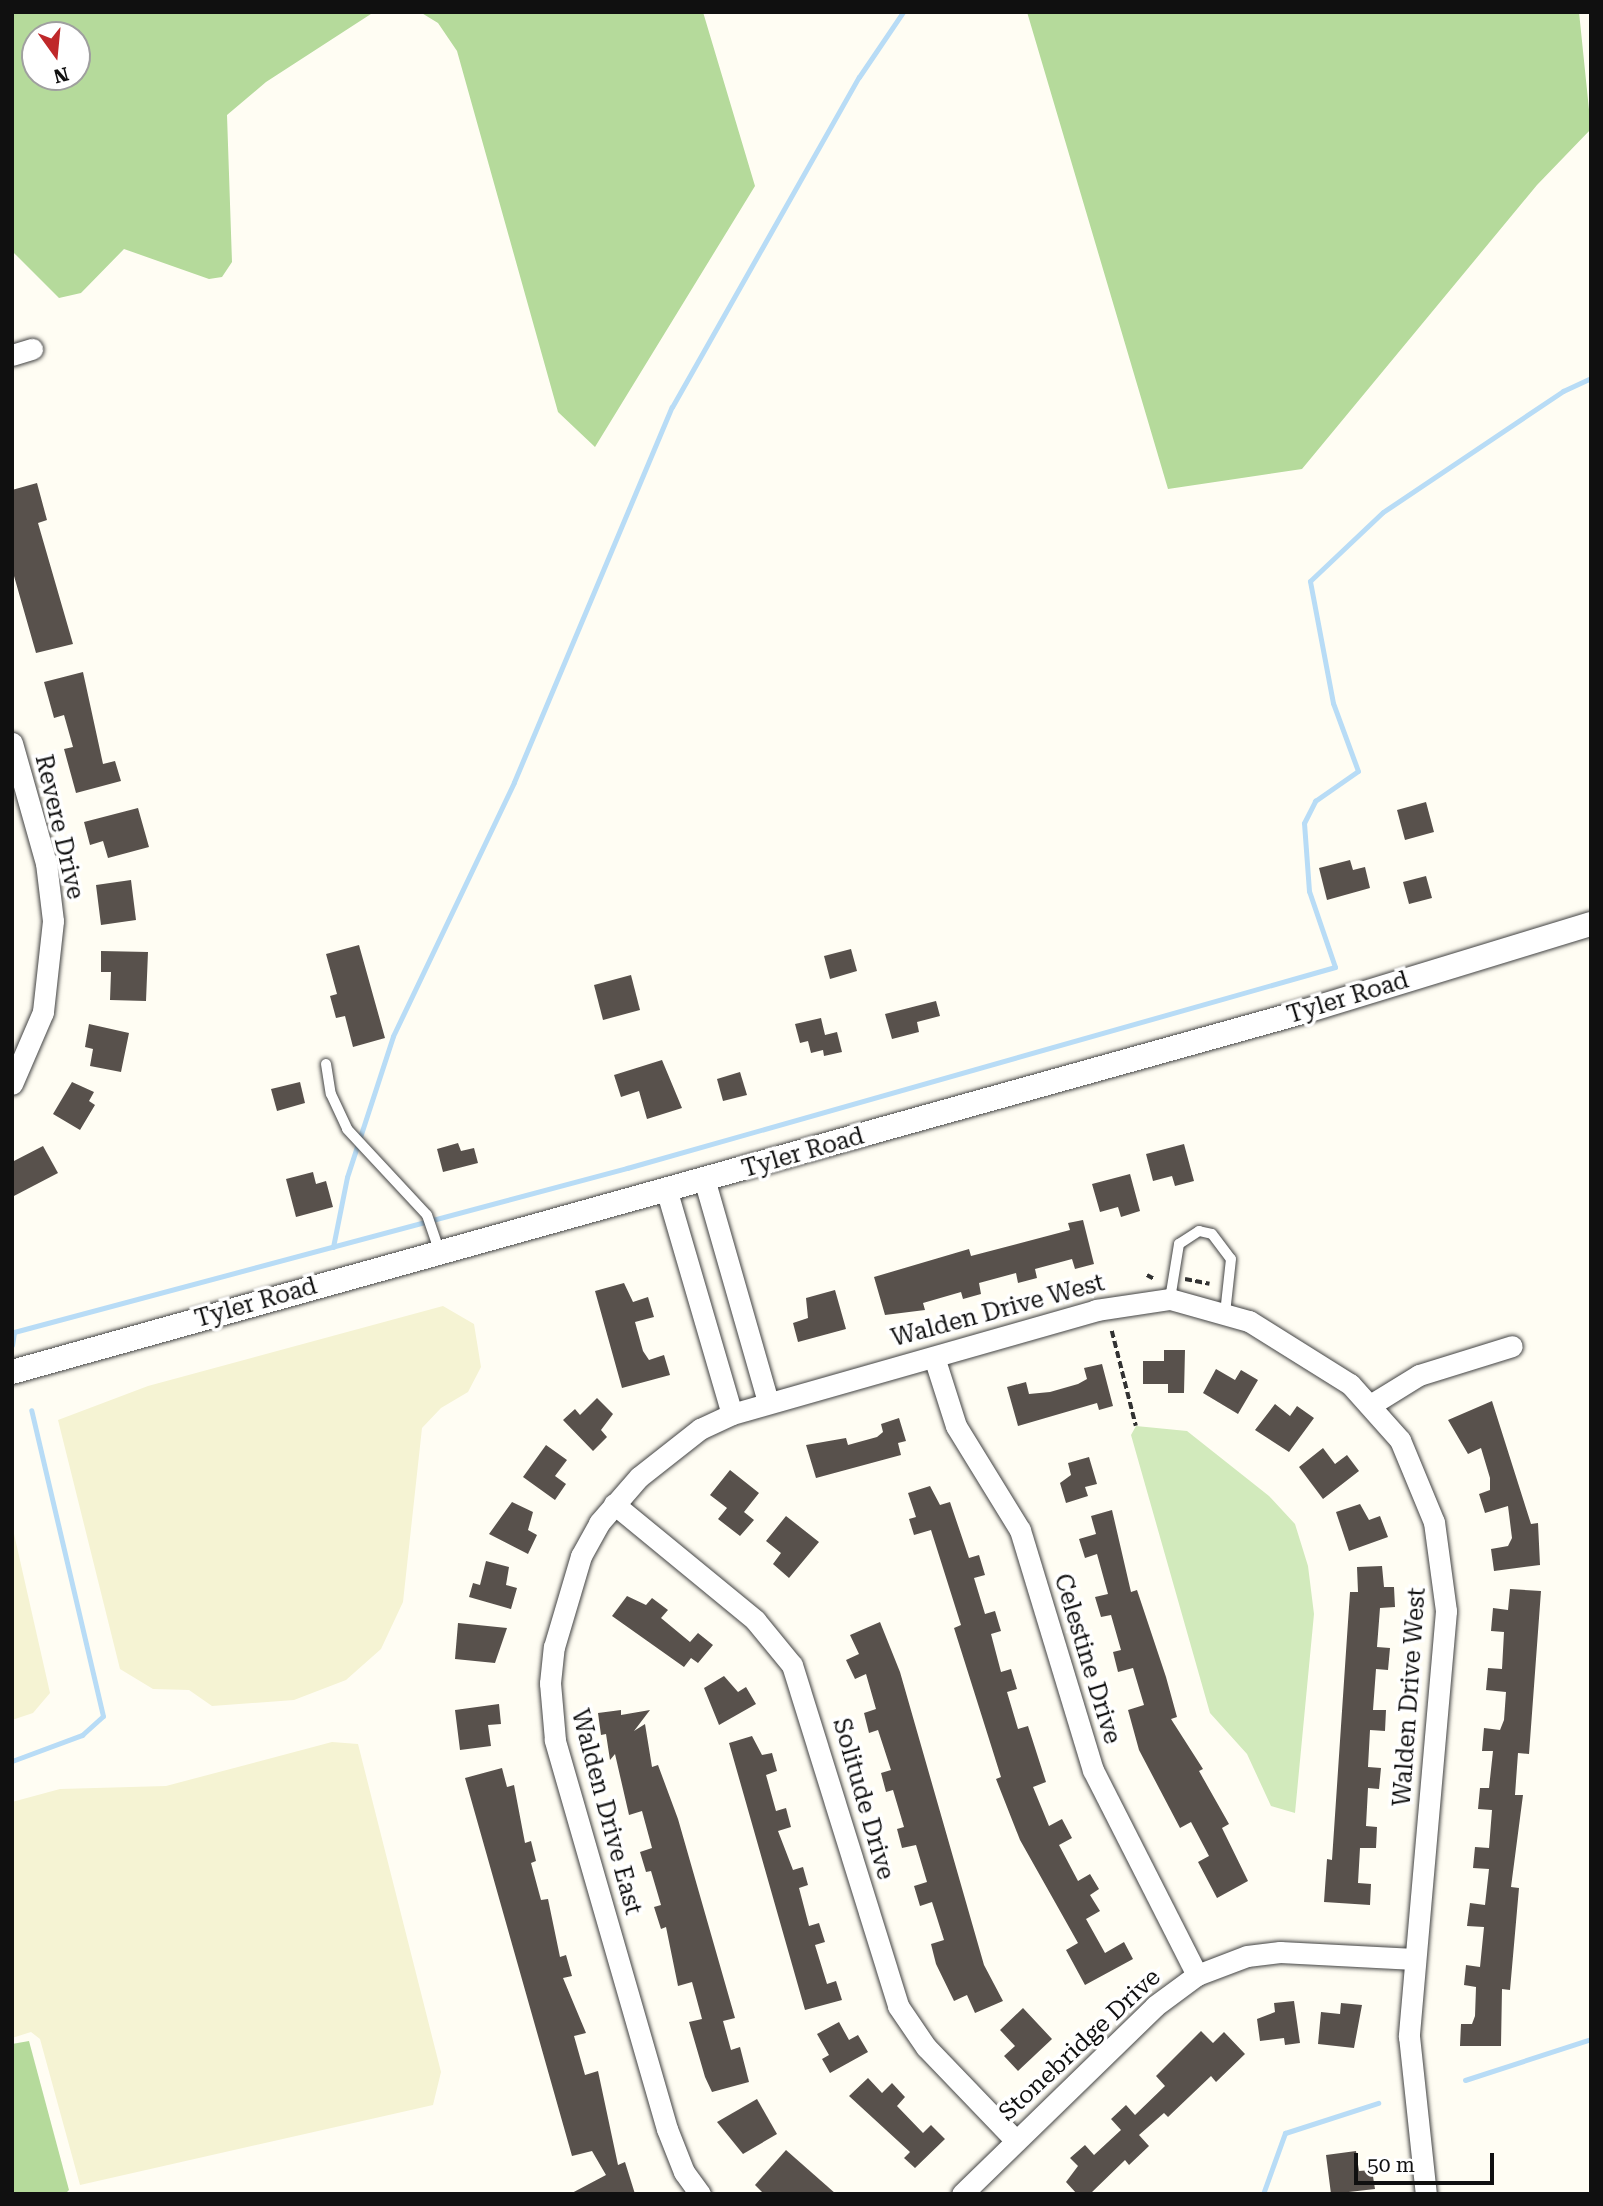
<!DOCTYPE html>
<style>
body{margin:0}
#map{position:relative;width:1603px;height:2206px;overflow:hidden;background:#fffdf3;font-family:"Roboto Serif",serif}
div>[style]{position:absolute}
[style*='--x']{left:calc(var(--x)*1px);top:calc(var(--y)*1px);width:calc(var(--w)*1px);rotate:calc(var(--a)*1deg)}
.farmland>*{inset:0;background:#f5f3d3}
.green>*{inset:0;background:#d2eabc}
.forest>*{inset:0;background:#b5da9b}
.stream>*{height:5px;margin:-2.5px;padding:0 2.5px;transform-origin:2.5px;border-radius:2.5px;background:#b8dcf6}
.building>*{inset:0;background:#58514c}
.path>*{height:3.5px;margin-top:-1.75px;transform-origin:0;background:repeating-linear-gradient(90deg,#323232 0 7px,transparent 0 10.5px)}
.roads{filter:drop-shadow(0 0 2px #434343) drop-shadow(0 0 2px #434343)}
.service>*{height:10px;margin:-5px;padding:0 5px;transform-origin:5px;border-radius:5px;background:#fff}
.minor>*{height:21px;margin:-10.5px;padding:0 10.5px;transform-origin:10.5px;border-radius:10.5px;background:#fff}
.tertiary>*{height:24px;margin:-12px;padding:0 12px;transform-origin:12px;border-radius:12px;background:#fff}
span{translate:-50% -50%;white-space:nowrap;text-align:center;line-height:1.15;-webkit-text-stroke:7px #fff;paint-order:stroke}
.street-label{font-size:24px;color:#101010}
.frame{position:absolute;inset:0;border:14px solid #101010;pointer-events:none}
.north{position:absolute;left:21px;top:21px;width:70px;height:70px;box-sizing:border-box;background:#fff;border:2px solid #9f9f9f;border-radius:50%;rotate:165deg;font-size:19px;font-weight:700;line-height:28px;text-align:center;color:#101010}
.north::after{content:'';display:block;margin:auto;width:24px;height:32px;background:#bf282a;clip-path:polygon(50% 0,100% 100%,50% 72%,0 100%)}
.scale{position:absolute;left:1354px;top:2153px;width:140px;height:32px;box-sizing:border-box;border:4px solid #101010;border-top:0;padding-left:9px;font-size:21px;line-height:24px;white-space:nowrap;color:#101010;-webkit-text-stroke:5px #fff;paint-order:stroke}
</style>
<div id="map">
<div class="farmland">
<i style="clip-path:polygon(443px 1306px,474px 1324px,481px 1367px,468px 1392px,441px 1408px,422px 1428px,403px 1602px,381px 1649px,346px 1680px,294px 1700px,212px 1706px,189px 1690px,153px 1689px,120px 1669px,58px 1420px,148px 1386px)"></i>
<i style="clip-path:polygon(12px 1525px,50px 1693px,33px 1713px,12px 1720px)"></i>
<i style="clip-path:polygon(332px 1742px,358px 1744px,441px 2072px,433px 2105px,80px 2185px,40px 2039px,31px 2032px,12px 2038px,12px 1802px,60px 1789px,166px 1786px)"></i>
</div>
<div class="green">
<i style="clip-path:polygon(1136px 1426px,1187px 1431px,1269px 1496px,1295px 1524px,1308px 1566px,1314px 1614px,1295px 1813px,1271px 1806px,1247px 1754px,1210px 1713px,1131px 1435px)"></i>
</div>
<div class="forest">
<i style="clip-path:polygon(evenodd,12px 12px,374px 12px,266px 82px,227px 115px,232px 262px,222px 277px,209px 279px,124px 249px,81px 293px,59px 298px,12px 251px,12px 12px,35px 35px,77px 35px,77px 77px,35px 77px,35px 35px)"></i>
<i style="clip-path:polygon(420px 12px,703px 12px,755px 186px,595px 447px,558px 412px,457px 51px,438px 23px)"></i>
<i style="clip-path:polygon(1027px 12px,1579px 12px,1591px 129px,1537px 185px,1302px 469px,1168px 489px)"></i>
<i style="clip-path:polygon(29px 2041px,69px 2190px,65px 2194px,12px 2194px,12px 2044px)"></i>
</div>
<div class="stream">
<i style="--x:333;--y:1247;--w:71;--a:-78.7"></i>
<i style="--x:347;--y:1177;--w:148;--a:-71.9"></i>
<i style="--x:393;--y:1036;--w:281;--a:-64.5"></i>
<i style="--x:514;--y:782;--w:407;--a:-67.2"></i>
<i style="--x:672;--y:407;--w:379;--a:-60.5"></i>
<i style="--x:859;--y:77;--w:78;--a:-55.9"></i>
<i style="--x:12;--y:1345;--w:13;--a:-81"></i>
<i style="--x:14;--y:1332;--w:635;--a:-14.98"></i>
<i style="--x:627;--y:1168;--w:736;--a:-15.85"></i>
<i style="--x:1335;--y:967;--w:80;--a:-108.9"></i>
<i style="--x:1309;--y:891;--w:68;--a:-94.2"></i>
<i style="--x:1304;--y:823;--w:25;--a:-63"></i>
<i style="--x:1315;--y:801;--w:52;--a:-34.9"></i>
<i style="--x:1358;--y:771;--w:72;--a:-110.2"></i>
<i style="--x:1333;--y:703;--w:124;--a:-100.7"></i>
<i style="--x:1310;--y:581;--w:100;--a:-43.4"></i>
<i style="--x:1383;--y:512;--w:217;--a:-33.9"></i>
<i style="--x:1563;--y:391;--w:31;--a:-25"></i>
<i style="--x:12;--y:1761;--w:75;--a:-20.4"></i>
<i style="--x:82;--y:1735;--w:28;--a:-42"></i>
<i style="--x:103;--y:1716;--w:314;--a:-103.2"></i>
<i style="--x:1465;--y:2080;--w:133;--a:-18"></i>
<i style="--x:1263;--y:2194;--w:65;--a:-70.2"></i>
<i style="--x:1285;--y:2133;--w:98;--a:-17.9"></i>
</div>
<div class="building">
<i style="clip-path:polygon(37px 483px,47px 520px,38px 523px,73px 644px,36px 653px,12px 569px,12px 490px)"></i>
<i style="clip-path:polygon(83px 672px,103px 764px,115px 761px,121px 781px,76px 793px,64px 749px,73px 747px,64px 715px,54px 718px,44px 682px)"></i>
<i style="clip-path:polygon(1426px 802px,1434px 832px,1405px 840px,1397px 810px)"></i>
<i style="clip-path:polygon(138px 808px,149px 847px,108px 858px,103px 841px,90px 845px,84px 822px)"></i>
<i style="clip-path:polygon(1350px 860px,1353px 870px,1365px 867px,1370px 888px,1327px 900px,1319px 868px)"></i>
<i style="clip-path:polygon(1426px 876px,1432px 898px,1409px 904px,1403px 882px)"></i>
<i style="clip-path:polygon(131px 880px,136px 920px,101px 925px,96px 885px)"></i>
<i style="clip-path:polygon(359px 945px,385px 1038px,353px 1047px,345px 1016px,336px 1018px,330px 996px,337px 994px,326px 954px)"></i>
<i style="clip-path:polygon(851px 949px,857px 971px,830px 979px,824px 956px)"></i>
<i style="clip-path:polygon(101px 951px,148px 952px,146px 1001px,110px 1000px,111px 972px,101px 972px)"></i>
<i style="clip-path:polygon(631px 975px,640px 1010px,603px 1020px,594px 985px)"></i>
<i style="clip-path:polygon(936px 1001px,940px 1016px,917px 1022px,919px 1032px,892px 1039px,885px 1014px)"></i>
<i style="clip-path:polygon(821px 1018px,825px 1035px,837px 1032px,842px 1052px,824px 1056px,823px 1050px,811px 1053px,808px 1041px,800px 1043px,795px 1024px)"></i>
<i style="clip-path:polygon(89px 1024px,129px 1033px,121px 1072px,90px 1066px,93px 1049px,85px 1047px)"></i>
<i style="clip-path:polygon(662px 1060px,682px 1108px,647px 1119px,639px 1091px,621px 1097px,614px 1075px)"></i>
<i style="clip-path:polygon(740px 1072px,747px 1095px,723px 1101px,717px 1079px)"></i>
<i style="clip-path:polygon(72px 1082px,94px 1092px,89px 1101px,95px 1105px,80px 1130px,53px 1114px)"></i>
<i style="clip-path:polygon(300px 1082px,305px 1103px,277px 1111px,271px 1089px)"></i>
<i style="clip-path:polygon(458px 1143px,461px 1151px,474px 1148px,478px 1163px,443px 1172px,437px 1149px)"></i>
<i style="clip-path:polygon(1184px 1144px,1194px 1181px,1175px 1186px,1172px 1176px,1153px 1181px,1146px 1154px)"></i>
<i style="clip-path:polygon(43px 1146px,58px 1173px,12px 1197px,12px 1162px)"></i>
<i style="clip-path:polygon(313px 1172px,316px 1184px,326px 1181px,333px 1207px,296px 1217px,286px 1179px)"></i>
<i style="clip-path:polygon(1130px 1174px,1140px 1211px,1121px 1217px,1118px 1207px,1100px 1212px,1092px 1184px)"></i>
<i style="clip-path:polygon(1083px 1220px,1094px 1264px,1075px 1269px,1072px 1259px,1035px 1269px,1037px 1278px,1018px 1283px,1016px 1273px,979px 1283px,981px 1294px,963px 1299px,961px 1292px,923px 1303px,925px 1310px,885px 1315px,874px 1277px,969px 1249px,971px 1256px,1070px 1230px,1068px 1223px)"></i>
<i style="clip-path:polygon(624px 1283px,633px 1302px,648px 1297px,654px 1317px,635px 1322px,643px 1351px,649px 1360px,664px 1355px,670px 1375px,622px 1388px,595px 1291px)"></i>
<i style="clip-path:polygon(835px 1290px,846px 1329px,798px 1342px,793px 1323px,808px 1318px,806px 1298px)"></i>
<i style="clip-path:polygon(1164px 1350px,1185px 1350px,1184px 1393px,1168px 1393px,1168px 1384px,1143px 1384px,1143px 1361px,1164px 1361px)"></i>
<i style="clip-path:polygon(1102px 1364px,1113px 1406px,1099px 1410px,1097px 1403px,1018px 1426px,1007px 1387px,1026px 1382px,1029px 1394px,1050px 1392px,1078px 1384px,1087px 1379px,1084px 1368px)"></i>
<i style="clip-path:polygon(1216px 1369px,1235px 1380px,1241px 1370px,1258px 1380px,1238px 1414px,1203px 1393px)"></i>
<i style="clip-path:polygon(597px 1398px,613px 1414px,601px 1430px,607px 1437px,593px 1451px,563px 1420px,575px 1409px,580px 1415px)"></i>
<i style="clip-path:polygon(1492px 1401px,1531px 1524px,1538px 1523px,1540px 1565px,1494px 1571px,1491px 1549px,1508px 1546px,1512px 1538px,1508px 1506px,1485px 1513px,1479px 1494px,1490px 1490px,1490px 1478px,1481px 1448px,1468px 1454px,1448px 1420px)"></i>
<i style="clip-path:polygon(1275px 1404px,1290px 1416px,1297px 1406px,1314px 1418px,1289px 1452px,1255px 1430px)"></i>
<i style="clip-path:polygon(899px 1418px,906px 1441px,898px 1443px,901px 1455px,816px 1478px,806px 1445px,846px 1438px,848px 1445px,877px 1437px,883px 1432px,881px 1424px)"></i>
<i style="clip-path:polygon(546px 1445px,567px 1460px,555px 1476px,566px 1484px,555px 1500px,523px 1477px)"></i>
<i style="clip-path:polygon(1323px 1448px,1335px 1464px,1347px 1455px,1359px 1471px,1323px 1499px,1299px 1467px)"></i>
<i style="clip-path:polygon(1089px 1457px,1097px 1484px,1085px 1487px,1088px 1496px,1066px 1503px,1060px 1483px,1071px 1475px,1068px 1463px)"></i>
<i style="clip-path:polygon(730px 1470px,759px 1493px,744px 1512px,754px 1520px,740px 1536px,718px 1519px,727px 1508px,710px 1495px)"></i>
<i style="clip-path:polygon(930px 1486px,940px 1505px,950px 1502px,969px 1558px,979px 1555px,985px 1575px,974px 1578px,985px 1614px,995px 1611px,1001px 1631px,991px 1634px,1001px 1672px,1011px 1669px,1017px 1689px,1007px 1692px,1018px 1729px,1028px 1726px,1046px 1782px,1033px 1787px,1049px 1826px,1062px 1819px,1072px 1838px,1059px 1845px,1078px 1881px,1090px 1874px,1099px 1889px,1090px 1895px,1100px 1911px,1086px 1919px,1105px 1953px,1124px 1942px,1133px 1959px,1085px 1985px,1066px 1950px,1078px 1943px,1020px 1840px,996px 1779px,1001px 1777px,954px 1628px,961px 1625px,931px 1530px,914px 1535px,909px 1519px,916px 1517px,908px 1493px)"></i>
<i style="clip-path:polygon(512px 1502px,533px 1512px,528px 1530px,537px 1535px,528px 1554px,489px 1534px)"></i>
<i style="clip-path:polygon(1360px 1504px,1369px 1520px,1380px 1516px,1388px 1537px,1349px 1551px,1336px 1512px)"></i>
<i style="clip-path:polygon(1112px 1510px,1131px 1592px,1137px 1590px,1166px 1677px,1177px 1717px,1171px 1719px,1203px 1769px,1199px 1771px,1229px 1824px,1222px 1828px,1248px 1881px,1217px 1898px,1198px 1862px,1209px 1856px,1191px 1822px,1180px 1828px,1139px 1750px,1128px 1710px,1144px 1705px,1133px 1668px,1118px 1672px,1113px 1652px,1121px 1650px,1111px 1615px,1101px 1617px,1095px 1597px,1108px 1594px,1097px 1554px,1085px 1558px,1079px 1539px,1096px 1534px,1091px 1516px)"></i>
<i style="clip-path:polygon(786px 1516px,819px 1542px,789px 1578px,773px 1564px,781px 1553px,766px 1541px)"></i>
<i style="clip-path:polygon(486px 1561px,509px 1567px,506px 1585px,517px 1588px,511px 1609px,469px 1597px,473px 1583px,480px 1585px)"></i>
<i style="clip-path:polygon(1382px 1566px,1384px 1587px,1394px 1587px,1395px 1607px,1380px 1608px,1377px 1647px,1390px 1648px,1388px 1670px,1376px 1669px,1373px 1710px,1386px 1710px,1385px 1731px,1370px 1730px,1368px 1767px,1381px 1768px,1379px 1789px,1368px 1788px,1366px 1826px,1377px 1827px,1376px 1848px,1360px 1848px,1358px 1883px,1371px 1884px,1370px 1905px,1324px 1902px,1327px 1859px,1332px 1860px,1350px 1592px,1358px 1592px,1357px 1567px)"></i>
<i style="clip-path:polygon(1510px 1589px,1541px 1591px,1529px 1754px,1518px 1753px,1515px 1795px,1523px 1795px,1511px 1887px,1519px 1888px,1510px 1990px,1502px 1989px,1501px 2046px,1460px 2046px,1461px 2024px,1472px 2024px,1475px 2016px,1476px 1987px,1464px 1985px,1466px 1965px,1480px 1967px,1484px 1927px,1467px 1926px,1470px 1903px,1485px 1905px,1489px 1869px,1473px 1868px,1475px 1847px,1489px 1848px,1492px 1810px,1478px 1809px,1480px 1788px,1489px 1788px,1493px 1751px,1482px 1751px,1484px 1728px,1500px 1730px,1504px 1720px,1506px 1692px,1486px 1690px,1488px 1668px,1502px 1669px,1504px 1632px,1491px 1631px,1493px 1608px,1508px 1610px)"></i>
<i style="clip-path:polygon(627px 1596px,646px 1605px,652px 1598px,668px 1610px,661px 1618px,690px 1642px,698px 1633px,713px 1645px,698px 1663px,691px 1658px,684px 1667px,612px 1616px)"></i>
<i style="clip-path:polygon(880px 1622px,900px 1672px,984px 1965px,1003px 2001px,975px 2013px,967px 1995px,954px 2001px,936px 1964px,931px 1944px,944px 1940px,932px 1902px,920px 1906px,914px 1886px,927px 1882px,916px 1845px,902px 1848px,897px 1829px,904px 1827px,893px 1790px,886px 1792px,881px 1773px,891px 1770px,878px 1730px,869px 1733px,864px 1713px,876px 1709px,866px 1674px,855px 1679px,846px 1660px,859px 1654px,850px 1635px)"></i>
<i style="clip-path:polygon(458px 1623px,507px 1628px,495px 1663px,455px 1659px)"></i>
<i style="clip-path:polygon(724px 1676px,738px 1692px,746px 1687px,756px 1704px,719px 1725px,704px 1688px)"></i>
<i style="clip-path:polygon(499px 1704px,501px 1724px,488px 1725px,491px 1746px,460px 1750px,455px 1710px)"></i>
<i style="clip-path:polygon(621px 1710px,621px 1715px,650px 1710px,634px 1731px,645px 1724px,652px 1767px,658px 1765px,678px 1819px,735px 2018px,723px 2021px,731px 2050px,740px 2047px,749px 2082px,712px 2092px,705px 2077px,689px 2022px,702px 2019px,692px 1982px,678px 1986px,666px 1927px,661px 1929px,654px 1907px,661px 1905px,651px 1871px,646px 1872px,640px 1852px,652px 1848px,642px 1811px,629px 1815px,615px 1754px,610px 1760px,606px 1734px,601px 1735px,598px 1713px)"></i>
<i style="clip-path:polygon(752px 1736px,762px 1755px,772px 1753px,777px 1771px,766px 1775px,776px 1811px,786px 1808px,791px 1827px,778px 1831px,793px 1870px,803px 1867px,808px 1885px,799px 1888px,809px 1926px,819px 1923px,825px 1942px,815px 1945px,827px 1984px,836px 1981px,842px 2000px,805px 2010px,729px 1743px)"></i>
<i style="clip-path:polygon(502px 1768px,507px 1787px,514px 1785px,525px 1843px,531px 1841px,536px 1861px,531px 1863px,541px 1900px,548px 1899px,560px 1957px,566px 1955px,572px 1976px,563px 1978px,586px 2033px,574px 2036px,585px 2075px,598px 2071px,618px 2165px,625px 2162px,635px 2194px,570px 2194px,606px 2175px,592px 2151px,572px 2156px,465px 1778px)"></i>
<i style="clip-path:polygon(1294px 2001px,1300px 2043px,1285px 2045px,1284px 2038px,1260px 2041px,1257px 2019px,1275px 2012px,1274px 2003px)"></i>
<i style="clip-path:polygon(1341px 2003px,1362px 2005px,1354px 2048px,1318px 2044px,1321px 2012px,1340px 2014px)"></i>
<i style="clip-path:polygon(1023px 2008px,1052px 2039px,1018px 2071px,1004px 2056px,1015px 2046px,1000px 2030px)"></i>
<i style="clip-path:polygon(839px 2022px,849px 2040px,858px 2035px,868px 2052px,830px 2073px,822px 2059px,829px 2055px,817px 2034px)"></i>
<i style="clip-path:polygon(1201px 2031px,1213px 2043px,1224px 2032px,1245px 2054px,1216px 2082px,1211px 2076px,1168px 2117px,1164px 2113px,1139px 2135px,1149px 2146px,1129px 2165px,1125px 2160px,1090px 2194px,1077px 2194px,1066px 2182px,1078px 2166px,1070px 2158px,1085px 2145px,1094px 2155px,1121px 2130px,1111px 2119px,1126px 2105px,1135px 2115px,1165px 2086px,1156px 2076px)"></i>
<i style="clip-path:polygon(868px 2078px,882px 2093px,892px 2083px,905px 2097px,897px 2106px,923px 2133px,931px 2125px,945px 2139px,915px 2168px,904px 2158px,910px 2152px,849px 2096px)"></i>
<i style="clip-path:polygon(757px 2099px,777px 2134px,743px 2154px,717px 2122px)"></i>
<i style="clip-path:polygon(786px 2150px,836px 2194px,764px 2194px,755px 2185px)"></i>
<i style="clip-path:polygon(1356px 2151px,1359px 2171px,1372px 2170px,1375px 2189px,1331px 2194px,1326px 2155px)"></i>
</div>
<div class="path">
<i style="--x:1147;--y:1275;--w:10;--a:29"></i>
<i style="--x:1185;--y:1279;--w:25;--a:11"></i>
<i style="--x:1112;--y:1331;--w:98;--a:75.8"></i>
</div>
<div class="roads">
<div class="service">
<i style="--x:326;--y:1064;--w:30;--a:81"></i>
<i style="--x:331;--y:1094;--w:38;--a:65"></i>
<i style="--x:347;--y:1129;--w:117;--a:47.1"></i>
<i style="--x:427;--y:1215;--w:39;--a:71"></i>
<i style="--x:1170;--y:1299;--w:56;--a:-80.7"></i>
<i style="--x:1179;--y:1244;--w:24;--a:-33"></i>
<i style="--x:1199;--y:1231;--w:13;--a:13"></i>
<i style="--x:1212;--y:1234;--w:31;--a:53"></i>
<i style="--x:1231;--y:1259;--w:54;--a:96.3"></i>
</div>
<div class="minor">
<i style="--x:12;--y:355;--w:21;--a:-17"></i>
<i style="--x:12;--y:743;--w:125;--a:74.2"></i>
<i style="--x:46;--y:863;--w:58;--a:83.1"></i>
<i style="--x:53;--y:921;--w:92;--a:96.3"></i>
<i style="--x:43;--y:1012;--w:78;--a:113.3"></i>
<i style="--x:705;--y:1182;--w:229;--a:74"></i>
<i style="--x:667;--y:1192;--w:231;--a:73.7"></i>
<i style="--x:934;--y:1357;--w:72;--a:72.3"></i>
<i style="--x:956;--y:1426;--w:122;--a:58.4"></i>
<i style="--x:1020;--y:1530;--w:251;--a:73.1"></i>
<i style="--x:1093;--y:1770;--w:230;--a:63.1"></i>
<i style="--x:1372;--y:1404;--w:55;--a:-31.7"></i>
<i style="--x:1419;--y:1375;--w:97;--a:-17.3"></i>
<i style="--x:614;--y:1504;--w:183;--a:39.4"></i>
<i style="--x:755;--y:1620;--w:58;--a:50.6"></i>
<i style="--x:792;--y:1665;--w:357;--a:72.7"></i>
<i style="--x:898;--y:2006;--w:50;--a:55.7"></i>
<i style="--x:926;--y:2047;--w:130;--a:46.2"></i>
<i style="--x:700;--y:2194;--w:27;--a:-126"></i>
<i style="--x:684;--y:2172;--w:46;--a:-111.6"></i>
<i style="--x:667;--y:2129;--w:405;--a:-106.1"></i>
<i style="--x:555;--y:1740;--w:57;--a:-95"></i>
<i style="--x:550;--y:1683;--w:36;--a:-84"></i>
<i style="--x:554;--y:1647;--w:95;--a:-73.5"></i>
<i style="--x:581;--y:1556;--w:38;--a:-61"></i>
<i style="--x:599;--y:1523;--w:61;--a:-49"></i>
<i style="--x:639;--y:1477;--w:78;--a:-38.2"></i>
<i style="--x:700;--y:1429;--w:35;--a:-25"></i>
<i style="--x:732;--y:1414;--w:379;--a:-15.9"></i>
<i style="--x:1096;--y:1310;--w:75;--a:-8.5"></i>
<i style="--x:1170;--y:1299;--w:82;--a:15.6"></i>
<i style="--x:1249;--y:1321;--w:119;--a:32"></i>
<i style="--x:1350;--y:1384;--w:75;--a:48.2"></i>
<i style="--x:1400;--y:1440;--w:89;--a:67.5"></i>
<i style="--x:1434;--y:1522;--w:90;--a:82.3"></i>
<i style="--x:1446;--y:1611;--w:427;--a:95"></i>
<i style="--x:1409;--y:2036;--w:159;--a:83.9"></i>
<i style="--x:962;--y:2194;--w:269;--a:-44.2"></i>
<i style="--x:1155;--y:2006;--w:52;--a:-36.4"></i>
<i style="--x:1197;--y:1975;--w:53;--a:-20.8"></i>
<i style="--x:1247;--y:1956;--w:33;--a:-7"></i>
<i style="--x:1280;--y:1952;--w:135;--a:3"></i>
</div>
<div class="tertiary">
<i style="--x:12;--y:1372;--w:1343;--a:-15.59"></i>
<i style="--x:1306;--y:1011;--w:298;--a:-17"></i>
</div>
</div>
<div class="street-label">
<span style="left:59px;top:827px;rotate:77deg">Revere Drive</span>
<span style="left:1348px;top:998px;rotate:-17deg">Tyler Road</span>
<span style="left:803px;top:1153px;rotate:-16deg">Tyler Road</span>
<span style="left:256px;top:1303px;rotate:-16deg">Tyler Road</span>
<span style="left:998px;top:1311px;rotate:-15deg">Walden Drive West</span>
<span style="left:1087px;top:1659px;rotate:73deg">Celestine Drive</span>
<span style="left:1410px;top:1697px;rotate:-86deg">Walden Drive West</span>
<span style="left:863px;top:1799px;rotate:74deg">Solitude Drive</span>
<span style="left:606px;top:1812px;rotate:75deg">Walden Drive East</span>
<span style="left:1080px;top:2045px;rotate:-43deg">Stonebridge Drive</span>
</div>
<div class="frame"></div>
<div class="north">N</div>
<div class="scale">50 m</div>
</div>
